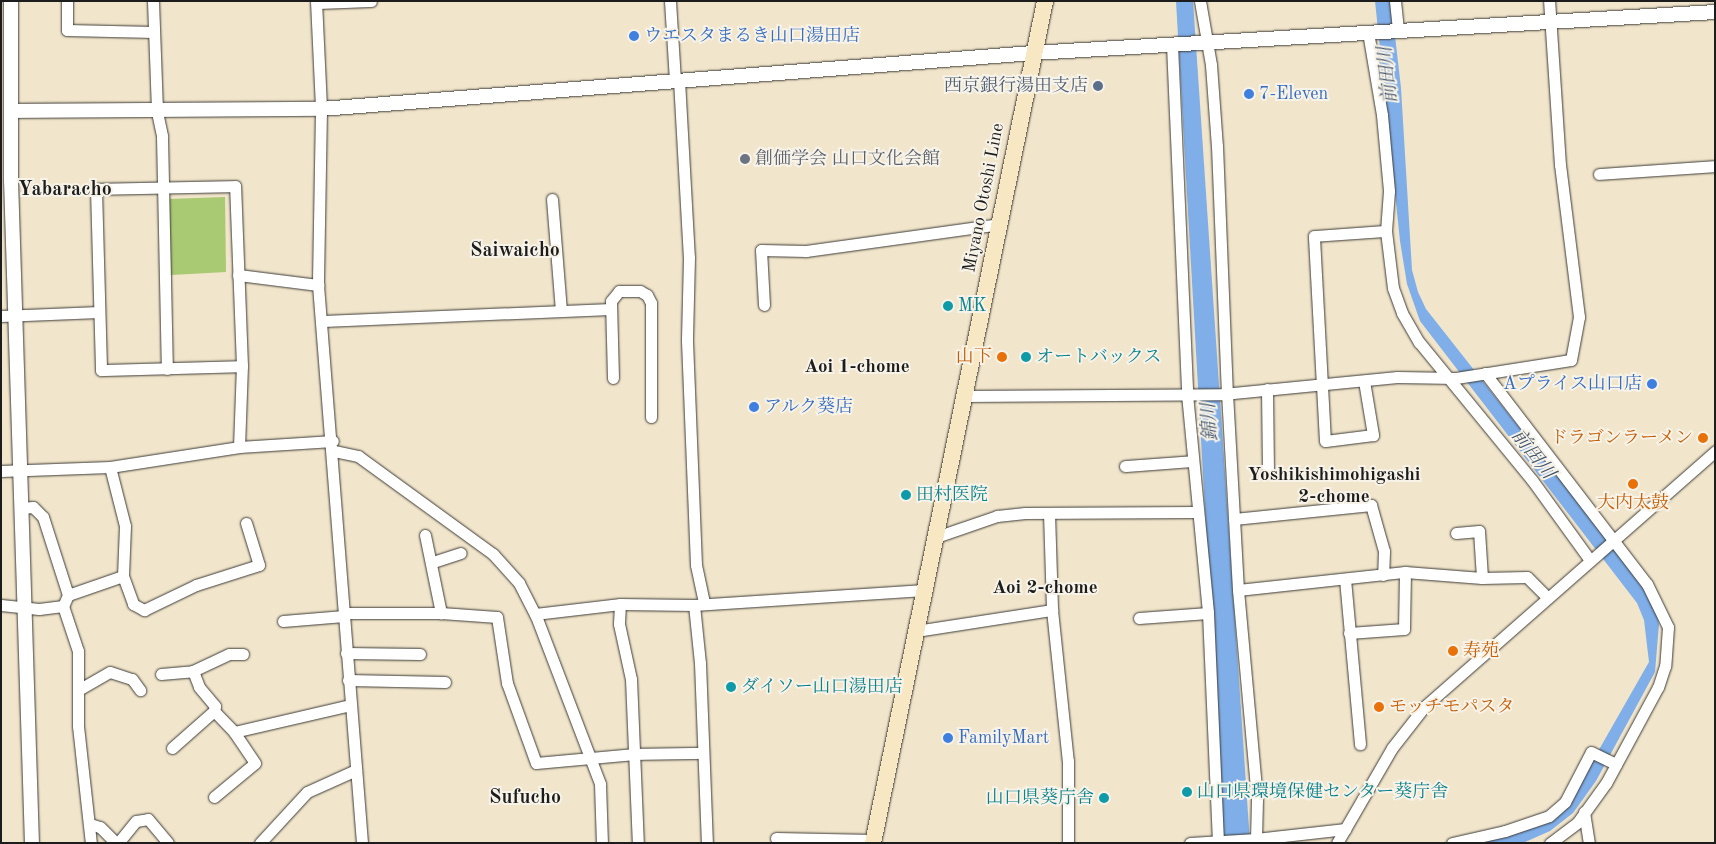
<!DOCTYPE html>
<meta charset="utf-8">
<style>
body{margin:0}
#map{position:relative;width:1716px;height:844px;overflow:hidden;background:#f1e5cb;font-family:"Old Standard TT","Noto Serif JP",serif}
div>[style]{position:absolute}
[style*='--x']{left:calc(var(--x)*1px);top:calc(var(--y)*1px);width:calc(var(--w)*1px);rotate:calc(var(--a)*1deg)}
.green>*{inset:0;background:#a9c972}
.water>*{inset:0;background:#7faee9}
.roads{filter:drop-shadow(0 0 1px #3c3a36) drop-shadow(0 0 1px #3c3a36)}
.minor>*{height:11px;margin:-5.5px;padding:0 5.5px;transform-origin:5.5px;border-radius:5.5px;background:#fff}
.tertiary>*{height:14px;margin:-7px;padding:0 7px;transform-origin:7px;border-radius:7px;background:#fff}
.secondary>*{height:16px;margin:-8px;padding:0 8px;transform-origin:8px;border-radius:8px;background:#f7e8c3}
.dots>*{width:14px;height:14px;translate:-50% -50%;box-sizing:border-box;border:2px solid #f7f3e8;border-radius:50%}
span{translate:-50% -50%;white-space:nowrap;text-align:center;line-height:1.15;-webkit-text-stroke:4px #f7f3e8;paint-order:stroke}
.shop-label{font-size:18px;color:#366cbe}
.left{translate:0 -50%;text-align:left}
.right{translate:-100% -50%;text-align:right}
.service-label{font-size:18px;color:#4e5e75}
.worship-label{font-size:18px;color:#5b616d}
.street-label{font-size:18px;color:#1c1c1c}
.culture-label{font-size:18px;color:#0d838f}
.food-label{font-size:18px;color:#c56008}
.water-label{font-size:19px;color:#44566e;font-style:italic}
.neighbourhood-label{font-size:19px;color:#1c1c1c;font-weight:700}
.quarter-label{font-size:20px;color:#1c1c1c;font-weight:700}
.frame{position:absolute;inset:0;border:2px solid #1c1c1c;pointer-events:none}
</style>
<div id="map">
<div class="green">
<i style="clip-path:polygon(225px 197px,226px 272px,171px 275px,168px 199px)"></i>
</div>
<div class="water">
<i style="clip-path:polygon(1176px 1px,1193px 1px,1250px 843px,1224px 843px)"></i>
<i style="clip-path:polygon(1375px 1px,1391px 1px,1401px 88px,1412px 270px,1418px 292px,1426px 309px,1637px 577px,1655px 607px,1659px 624px,1655px 672px,1596px 781px,1573px 813px,1550px 831px,1523px 843px,1484px 843px,1555px 817px,1568px 804px,1649px 662px,1644px 620px,1637px 603px,1420px 321px,1407px 284px,1400px 241px)"></i>
</div>
<div class="roads">
<div class="minor">
<i style="--x:67;--y:1;--w:29;--a:90"></i>
<i style="--x:67;--y:30;--w:87;--a:1.3"></i>
<i style="--x:153;--y:1;--w:111;--a:87.9"></i>
<i style="--x:157;--y:112;--w:25;--a:78"></i>
<i style="--x:162;--y:136;--w:233;--a:88.8"></i>
<i style="--x:316;--y:1;--w:108;--a:87.3"></i>
<i style="--x:321;--y:109;--w:176;--a:91"></i>
<i style="--x:318;--y:285;--w:560;--a:85.49"></i>
<i style="--x:670;--y:1;--w:79;--a:86.4"></i>
<i style="--x:1200;--y:1;--w:65;--a:80.2"></i>
<i style="--x:1211;--y:65;--w:81;--a:85.8"></i>
<i style="--x:1217;--y:146;--w:247;--a:87.7"></i>
<i style="--x:1227;--y:393;--w:197;--a:86.8"></i>
<i style="--x:1238;--y:590;--w:210;--a:84.8"></i>
<i style="--x:1257;--y:799;--w:40;--a:91.4"></i>
<i style="--x:1395;--y:1;--w:31;--a:84"></i>
<i style="--x:317;--y:3;--w:54;--a:-2.1"></i>
<i style="--x:1368;--y:32;--w:84;--a:80.4"></i>
<i style="--x:1382;--y:115;--w:76;--a:84.7"></i>
<i style="--x:1389;--y:191;--w:40;--a:94.3"></i>
<i style="--x:1386;--y:231;--w:57;--a:83"></i>
<i style="--x:1393;--y:288;--w:27;--a:70"></i>
<i style="--x:1402;--y:313;--w:34;--a:60"></i>
<i style="--x:1419;--y:342;--w:178;--a:50.7"></i>
<i style="--x:1532;--y:480;--w:99;--a:54.1"></i>
<i style="--x:1172;--y:45;--w:349;--a:87.5"></i>
<i style="--x:1187;--y:394;--w:220;--a:84.5"></i>
<i style="--x:1208;--y:613;--w:227;--a:87.5"></i>
<i style="--x:679;--y:80;--w:177;--a:86.8"></i>
<i style="--x:689;--y:257;--w:84;--a:91.4"></i>
<i style="--x:687;--y:341;--w:224;--a:87.7"></i>
<i style="--x:696;--y:565;--w:38;--a:78"></i>
<i style="--x:1599;--y:174;--w:116;--a:-3.9"></i>
<i style="--x:552;--y:199;--w:112;--a:85.4"></i>
<i style="--x:238;--y:275;--w:81;--a:7.1"></i>
<i style="--x:764;--y:305;--w:55;--a:-93.1"></i>
<i style="--x:761;--y:250;--w:45;--a:1.3"></i>
<i style="--x:806;--y:251;--w:196;--a:-7.9"></i>
<i style="--x:1;--y:316;--w:98;--a:-2.3"></i>
<i style="--x:323;--y:321;--w:288;--a:-2.4"></i>
<i style="--x:1485;--y:373;--w:266;--a:52.5"></i>
<i style="--x:1647;--y:584;--w:48;--a:64"></i>
<i style="--x:1668;--y:627;--w:39;--a:94"></i>
<i style="--x:1665;--y:666;--w:22;--a:108"></i>
<i style="--x:1658;--y:687;--w:109;--a:118.4"></i>
<i style="--x:1606;--y:783;--w:49;--a:125.9"></i>
<i style="--x:1577;--y:823;--w:34;--a:143"></i>
<i style="--x:613;--y:378;--w:77;--a:-91.5"></i>
<i style="--x:611;--y:301;--w:13;--a:-51"></i>
<i style="--x:619;--y:291;--w:21;--a:0"></i>
<i style="--x:640;--y:291;--w:8;--a:30"></i>
<i style="--x:647;--y:295;--w:9;--a:63"></i>
<i style="--x:651;--y:303;--w:114;--a:90"></i>
<i style="--x:1364;--y:381;--w:55;--a:80.5"></i>
<i style="--x:1373;--y:435;--w:48;--a:172.9"></i>
<i style="--x:1325;--y:441;--w:205;--a:-93.1"></i>
<i style="--x:1314;--y:236;--w:72;--a:-4"></i>
<i style="--x:1267;--y:389;--w:79;--a:89.3"></i>
<i style="--x:964;--y:396;--w:259;--a:-0.4"></i>
<i style="--x:1223;--y:394;--w:175;--a:-5.6"></i>
<i style="--x:1397;--y:377;--w:59;--a:1"></i>
<i style="--x:1456;--y:378;--w:116;--a:-8.9"></i>
<i style="--x:1571;--y:360;--w:44;--a:-79.5"></i>
<i style="--x:1579;--y:317;--w:153;--a:-97.1"></i>
<i style="--x:1560;--y:165;--w:164;--a:-93.8"></i>
<i style="--x:239;--y:447;--w:81;--a:-87.9"></i>
<i style="--x:242;--y:366;--w:180;--a:-92.2"></i>
<i style="--x:235;--y:186;--w:139;--a:178.8"></i>
<i style="--x:96;--y:189;--w:181;--a:88.4"></i>
<i style="--x:101;--y:370;--w:141;--a:-1.6"></i>
<i style="--x:334;--y:451;--w:25;--a:12"></i>
<i style="--x:358;--y:456;--w:167;--a:36"></i>
<i style="--x:493;--y:554;--w:39;--a:48"></i>
<i style="--x:519;--y:583;--w:37;--a:63"></i>
<i style="--x:536;--y:616;--w:180;--a:69.1"></i>
<i style="--x:600;--y:784;--w:59;--a:88.1"></i>
<i style="--x:1125;--y:466;--w:68;--a:-4.2"></i>
<i style="--x:110;--y:467;--w:61;--a:75.7"></i>
<i style="--x:125;--y:526;--w:50;--a:92.3"></i>
<i style="--x:123;--y:576;--w:30;--a:70"></i>
<i style="--x:133;--y:604;--w:13;--a:29"></i>
<i style="--x:144;--y:610;--w:58;--a:-25.7"></i>
<i style="--x:196;--y:585;--w:66;--a:-17.6"></i>
<i style="--x:259;--y:565;--w:44;--a:-107.2"></i>
<i style="--x:1;--y:471;--w:109;--a:-2.1"></i>
<i style="--x:110;--y:467;--w:131;--a:-8.8"></i>
<i style="--x:239;--y:447;--w:94;--a:-3.7"></i>
<i style="--x:21;--y:508;--w:12;--a:-5"></i>
<i style="--x:33;--y:507;--w:14;--a:45"></i>
<i style="--x:43;--y:517;--w:82;--a:72.2"></i>
<i style="--x:68;--y:595;--w:12;--a:114"></i>
<i style="--x:63;--y:606;--w:47;--a:71.6"></i>
<i style="--x:78;--y:651;--w:75;--a:90"></i>
<i style="--x:78;--y:726;--w:118;--a:83.7"></i>
<i style="--x:1049;--y:513;--w:97;--a:88.2"></i>
<i style="--x:1052;--y:610;--w:152;--a:84"></i>
<i style="--x:1068;--y:761;--w:82;--a:90"></i>
<i style="--x:1234;--y:519;--w:138;--a:-5.8"></i>
<i style="--x:1371;--y:505;--w:48;--a:74.2"></i>
<i style="--x:1384;--y:551;--w:24;--a:92"></i>
<i style="--x:1456;--y:533;--w:23;--a:-5"></i>
<i style="--x:1479;--y:531;--w:47;--a:86.3"></i>
<i style="--x:425;--y:535;--w:80;--a:78.4"></i>
<i style="--x:936;--y:537;--w:65;--a:-19"></i>
<i style="--x:997;--y:516;--w:28;--a:-6"></i>
<i style="--x:1025;--y:513;--w:171;--a:-0.3"></i>
<i style="--x:433;--y:562;--w:29;--a:-18"></i>
<i style="--x:1345;--y:579;--w:166;--a:84.8"></i>
<i style="--x:1238;--y:590;--w:168;--a:-6.2"></i>
<i style="--x:1405;--y:572;--w:77;--a:4.5"></i>
<i style="--x:1482;--y:578;--w:45;--a:-1.3"></i>
<i style="--x:1527;--y:577;--w:28;--a:45"></i>
<i style="--x:68;--y:595;--w:58;--a:-19.1"></i>
<i style="--x:620;--y:604;--w:20;--a:93"></i>
<i style="--x:619;--y:624;--w:56;--a:77.7"></i>
<i style="--x:631;--y:679;--w:164;--a:87.6"></i>
<i style="--x:1;--y:605;--w:38;--a:6"></i>
<i style="--x:39;--y:609;--w:24;--a:-7"></i>
<i style="--x:694;--y:605;--w:58;--a:84.1"></i>
<i style="--x:700;--y:663;--w:180;--a:87.8"></i>
<i style="--x:344;--y:613;--w:97;--a:0"></i>
<i style="--x:441;--y:613;--w:56;--a:4.1"></i>
<i style="--x:497;--y:617;--w:67;--a:81.4"></i>
<i style="--x:507;--y:683;--w:85;--a:70.1"></i>
<i style="--x:536;--y:763;--w:99;--a:-5.2"></i>
<i style="--x:635;--y:754;--w:67;--a:-0.9"></i>
<i style="--x:535;--y:614;--w:86;--a:-6.7"></i>
<i style="--x:620;--y:604;--w:74;--a:0.8"></i>
<i style="--x:694;--y:605;--w:231;--a:-3.7"></i>
<i style="--x:1139;--y:618;--w:69;--a:-4.1"></i>
<i style="--x:283;--y:621;--w:61;--a:-4.7"></i>
<i style="--x:916;--y:631;--w:138;--a:-8.8"></i>
<i style="--x:1349;--y:633;--w:55;--a:-4.2"></i>
<i style="--x:1404;--y:629;--w:57;--a:-89"></i>
<i style="--x:346;--y:653;--w:74;--a:0.8"></i>
<i style="--x:243;--y:654;--w:14;--a:180"></i>
<i style="--x:229;--y:654;--w:40;--a:155"></i>
<i style="--x:193;--y:671;--w:17;--a:69"></i>
<i style="--x:199;--y:687;--w:25;--a:50"></i>
<i style="--x:215;--y:706;--w:5;--a:101"></i>
<i style="--x:214;--y:711;--w:29;--a:46"></i>
<i style="--x:234;--y:732;--w:119;--a:-13.1"></i>
<i style="--x:161;--y:674;--w:32;--a:-5"></i>
<i style="--x:348;--y:680;--w:97;--a:1.2"></i>
<i style="--x:80;--y:689;--w:34;--a:-30"></i>
<i style="--x:110;--y:672;--w:23;--a:18"></i>
<i style="--x:132;--y:679;--w:14;--a:54"></i>
<i style="--x:172;--y:748;--w:56;--a:-41.4"></i>
<i style="--x:214;--y:797;--w:53;--a:-39.7"></i>
<i style="--x:255;--y:763;--w:37;--a:-124"></i>
<i style="--x:1584;--y:812;--w:31;--a:81"></i>
<i style="--x:90;--y:824;--w:10;--a:17"></i>
<i style="--x:100;--y:827;--w:23;--a:45"></i>
<i style="--x:776;--y:838;--w:98;--a:1.2"></i>
<i style="--x:118;--y:843;--w:28;--a:-51"></i>
<i style="--x:136;--y:821;--w:12;--a:-9"></i>
<i style="--x:148;--y:819;--w:31;--a:50"></i>
<i style="--x:260;--y:843;--w:69;--a:-47.3"></i>
<i style="--x:307;--y:792;--w:54;--a:-24.2"></i>
<i style="--x:1190;--y:843;--w:66;--a:-3.5"></i>
<i style="--x:1256;--y:839;--w:90;--a:-6.4"></i>
<i style="--x:1337;--y:843;--w:110;--a:-59.9"></i>
<i style="--x:1392;--y:748;--w:52;--a:-52"></i>
<i style="--x:1424;--y:707;--w:388;--a:-41.3"></i>
<i style="--x:1452;--y:843;--w:54;--a:-12.8"></i>
<i style="--x:1505;--y:831;--w:46;--a:-18.8"></i>
<i style="--x:1549;--y:816;--w:21;--a:-41"></i>
<i style="--x:1565;--y:802;--w:56;--a:-62.5"></i>
<i style="--x:1591;--y:752;--w:28;--a:26"></i>
</div>
<div class="tertiary">
<i style="--x:11;--y:1;--w:179;--a:90"></i>
<i style="--x:11;--y:180;--w:663;--a:88.19"></i>
<i style="--x:11;--y:111;--w:310;--a:-0.4"></i>
<i style="--x:321;--y:109;--w:714;--a:-4.5"></i>
<i style="--x:1033;--y:53;--w:683;--a:-3.44"></i>
</div>
<div class="secondary">
<i style="--x:873;--y:843;--w:859;--a:-78.45"></i>
</div>
</div>
<div class="dots">
<i style="left:634px;top:36px;background:#3f7fe0"></i>
<i style="left:1098px;top:86px;background:#5c6f8a"></i>
<i style="left:1249px;top:94px;background:#3f7fe0"></i>
<i style="left:745px;top:159px;background:#6b7280"></i>
<i style="left:948px;top:306px;background:#0f9aa8"></i>
<i style="left:1002px;top:357px;background:#e8710a"></i>
<i style="left:1026px;top:357px;background:#0f9aa8"></i>
<i style="left:1652px;top:384px;background:#3f7fe0"></i>
<i style="left:754px;top:407px;background:#3f7fe0"></i>
<i style="left:1703px;top:438px;background:#e8710a"></i>
<i style="left:1633px;top:484px;background:#e8710a"></i>
<i style="left:906px;top:495px;background:#0f9aa8"></i>
<i style="left:1453px;top:651px;background:#e8710a"></i>
<i style="left:731px;top:687px;background:#0f9aa8"></i>
<i style="left:1379px;top:707px;background:#e8710a"></i>
<i style="left:948px;top:738px;background:#3f7fe0"></i>
<i style="left:1187px;top:792px;background:#0f9aa8"></i>
<i style="left:1104px;top:798px;background:#0f9aa8"></i>
</div>
<div class="shop-label">
<span class="left" style="left:644px;top:36px">ウエスタまるき山口湯田店</span>
<span class="left" style="left:1259px;top:94px">7-Eleven</span>
<span class="right" style="left:1642px;top:384px">Aプライス山口店</span>
<span class="left" style="left:764px;top:407px">アルク葵店</span>
<span class="left" style="left:958px;top:738px">FamilyMart</span>
</div>
<div class="service-label">
<span class="right" style="left:1088px;top:86px">西京銀行湯田支店</span>
</div>
<div class="worship-label">
<span class="left" style="left:755px;top:159px">創価学会 山口文化会館</span>
</div>
<div class="street-label">
<span style="left:984px;top:198px;rotate:-79deg">Miyano Otoshi Line</span>
</div>
<div class="culture-label">
<span class="left" style="left:958px;top:306px">MK</span>
<span class="left" style="left:1036px;top:357px">オートバックス</span>
<span class="left" style="left:916px;top:495px">田村医院</span>
<span class="left" style="left:741px;top:687px">ダイソー山口湯田店</span>
<span class="left" style="left:1197px;top:792px">山口県環境保健センター葵庁舎</span>
<span class="right" style="left:1094px;top:798px">山口県葵庁舎</span>
</div>
<div class="food-label">
<span class="right" style="left:992px;top:357px">山下</span>
<span class="right" style="left:1693px;top:438px">ドラゴンラーメン</span>
<span style="left:1633px;top:503px">大内太鼓</span>
<span class="left" style="left:1463px;top:651px">寿苑</span>
<span class="left" style="left:1389px;top:707px">モッチモパスタ</span>
</div>
<div class="water-label">
<span style="left:1389px;top:75px;rotate:-96deg">前田川</span>
<span style="left:1211px;top:422px;rotate:-94deg">錦川</span>
<span style="left:1532px;top:455px;rotate:52deg">前田川</span>
</div>
<div class="neighbourhood-label">
<span style="left:857px;top:368px">Aoi 1-chome</span>
<span style="left:1334px;top:487px">Yoshikishimohigashi<br>2-chome</span>
<span style="left:1045px;top:589px">Aoi 2-chome</span>
</div>
<div class="quarter-label">
<span style="left:65px;top:190px">Yabaracho</span>
<span style="left:515px;top:251px">Saiwaicho</span>
<span style="left:525px;top:798px">Sufucho</span>
</div>
<div class="frame"></div>
</div>
